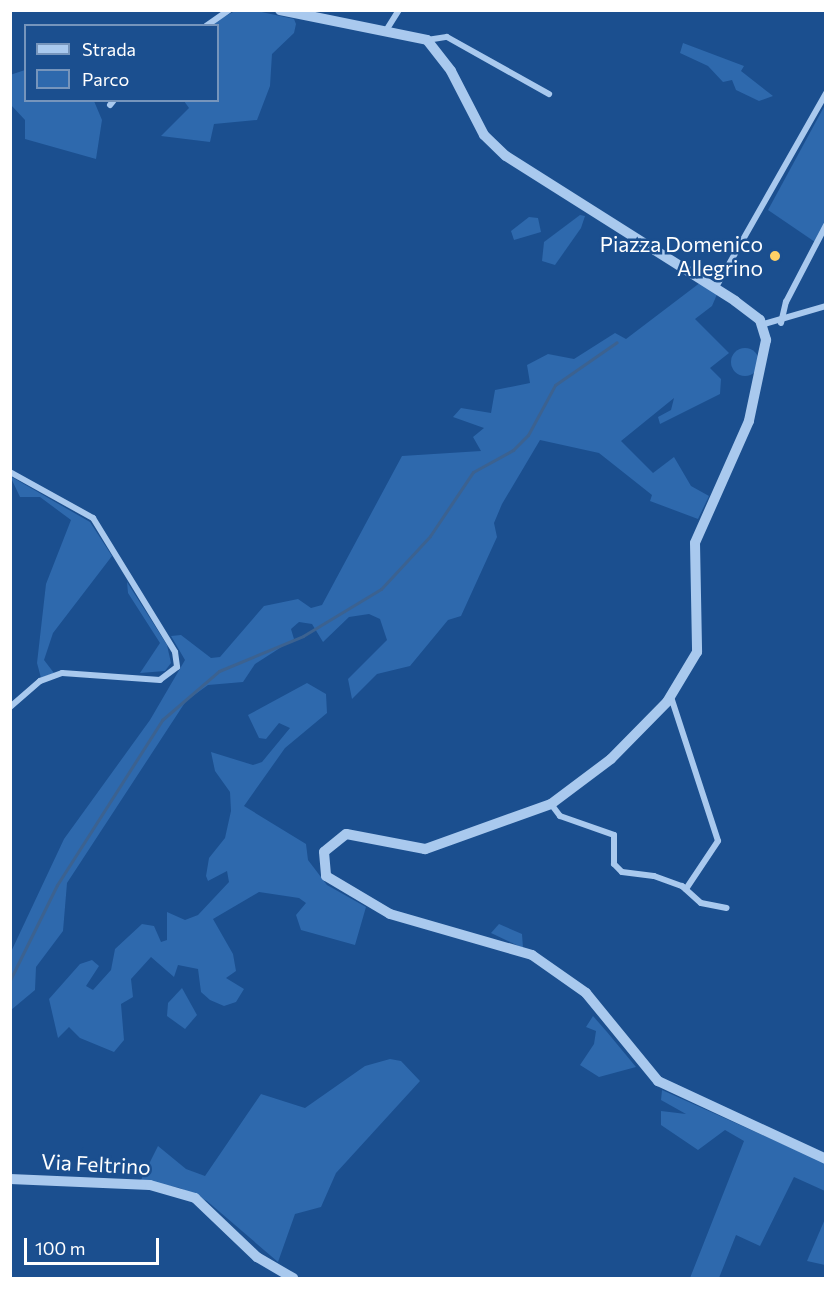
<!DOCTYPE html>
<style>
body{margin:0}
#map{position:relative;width:836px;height:1289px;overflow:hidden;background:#1b4f8f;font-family:Commissioner,sans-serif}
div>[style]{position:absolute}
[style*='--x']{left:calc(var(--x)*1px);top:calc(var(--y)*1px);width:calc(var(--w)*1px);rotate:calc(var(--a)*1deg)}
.green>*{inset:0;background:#2e69ad}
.round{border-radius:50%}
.stream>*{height:3px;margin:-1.5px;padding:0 1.5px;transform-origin:1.5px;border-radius:1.5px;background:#3c6290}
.minor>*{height:6px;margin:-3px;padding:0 3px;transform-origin:3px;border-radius:3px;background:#a9c9ee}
.tertiary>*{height:10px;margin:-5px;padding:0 5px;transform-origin:5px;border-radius:5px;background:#a9c9ee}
.dots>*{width:16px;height:16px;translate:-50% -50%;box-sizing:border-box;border:3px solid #1b4f8f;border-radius:50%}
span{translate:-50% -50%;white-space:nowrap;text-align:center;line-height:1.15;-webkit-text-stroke:5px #1b4f8f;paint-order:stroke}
.poi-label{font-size:21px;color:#fff}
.right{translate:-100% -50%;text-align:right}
.street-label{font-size:21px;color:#fff}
.frame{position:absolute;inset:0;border:12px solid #fff;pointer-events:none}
.legend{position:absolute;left:24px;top:24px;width:195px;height:78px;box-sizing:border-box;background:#1b4f8f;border:2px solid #7695bc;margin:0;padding:8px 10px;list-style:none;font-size:18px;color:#fff}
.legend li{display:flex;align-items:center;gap:12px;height:30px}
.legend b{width:30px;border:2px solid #7695bc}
.scale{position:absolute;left:24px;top:1238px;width:135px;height:27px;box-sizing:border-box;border:3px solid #fff;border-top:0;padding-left:8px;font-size:18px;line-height:21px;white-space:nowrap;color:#fff;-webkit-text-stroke:4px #1b4f8f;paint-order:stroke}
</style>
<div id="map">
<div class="green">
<i style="clip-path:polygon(235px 11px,257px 11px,294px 19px,296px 24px,294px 33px,272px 54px,270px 86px,257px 120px,214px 124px,210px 142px,161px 136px,189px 108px,184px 101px,218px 100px,218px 26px,209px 25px)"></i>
<i style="clip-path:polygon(683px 43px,744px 66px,741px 71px,773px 96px,759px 101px,736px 90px,732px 80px,723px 82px,708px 66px,680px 53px)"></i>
<i style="clip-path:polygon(25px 70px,26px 100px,94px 101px,102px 120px,96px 159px,25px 139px,25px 120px,11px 105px,10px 75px)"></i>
<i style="clip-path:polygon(825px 105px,825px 222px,815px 242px,768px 210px)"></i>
<i style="clip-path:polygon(580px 215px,585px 216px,581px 228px,555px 265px,542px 261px,544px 242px)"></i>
<i style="clip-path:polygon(529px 217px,538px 218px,541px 232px,514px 240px,511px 231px)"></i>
<i style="clip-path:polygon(701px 282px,718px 292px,712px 306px,695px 319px,729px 353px,710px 368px,721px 379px,720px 394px,660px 424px,658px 417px,671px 410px,674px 398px,621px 441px,653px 473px,674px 457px,691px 486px,709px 496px,698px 519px,650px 501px,652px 495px,599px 453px,540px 440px,502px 504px,494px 523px,497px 537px,461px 616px,448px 620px,410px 666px,377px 674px,352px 699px,348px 679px,387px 640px,380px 619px,369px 614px,349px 617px,323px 642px,312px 624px,299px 622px,291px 629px,294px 639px,255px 664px,243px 682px,208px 685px,186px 701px,67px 883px,63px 931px,36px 967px,35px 990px,11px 1010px,10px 954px,64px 839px,150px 720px,185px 660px,171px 636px,181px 635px,211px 658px,220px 657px,264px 606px,298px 599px,311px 608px,322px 605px,402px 456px,481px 451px,473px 437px,484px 428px,453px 417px,461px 408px,491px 413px,495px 390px,530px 383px,527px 365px,548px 354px,574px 359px,615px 333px,626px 339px)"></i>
<i class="round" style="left:731px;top:348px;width:28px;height:28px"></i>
<i style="clip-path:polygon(10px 476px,90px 522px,112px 556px,53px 633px,44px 660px,54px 673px,41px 678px,37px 663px,46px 584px,71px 520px,40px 497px,20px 497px)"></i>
<i style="clip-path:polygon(127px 582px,167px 645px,171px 663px,165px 671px,140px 673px,160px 643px,128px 593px)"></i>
<i style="clip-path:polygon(307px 683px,326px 694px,327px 713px,285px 748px,244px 806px,306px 844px,308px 860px,327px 885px,366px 907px,355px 945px,301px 930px,296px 915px,306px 903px,299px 898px,259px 892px,213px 919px,233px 954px,236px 971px,226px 978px,244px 989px,236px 1002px,224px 1006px,210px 1000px,201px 992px,198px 969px,178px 965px,174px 977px,151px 957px,131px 979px,133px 997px,121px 1004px,124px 1040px,114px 1052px,80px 1038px,69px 1027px,58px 1038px,49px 999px,80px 964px,92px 960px,99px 966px,86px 986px,93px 990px,111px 970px,115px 949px,142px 924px,154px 926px,161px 942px,167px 940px,167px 912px,185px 920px,198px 915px,229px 882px,227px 871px,208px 881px,206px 876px,209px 858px,225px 838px,231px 811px,230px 792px,215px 771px,211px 752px,253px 765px,262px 762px,290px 728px,279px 723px,266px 739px,259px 738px,248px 715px)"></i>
<i style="clip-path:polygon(499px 924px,522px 934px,523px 948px,491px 933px)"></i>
<i style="clip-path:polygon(182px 988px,197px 1015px,185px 1029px,167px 1016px,168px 1003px)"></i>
<i style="clip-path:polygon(593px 1016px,607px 1032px,636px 1067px,599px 1077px,580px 1065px,594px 1044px,596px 1031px,586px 1027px)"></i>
<i style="clip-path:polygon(390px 1059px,401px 1061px,420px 1081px,336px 1173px,321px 1207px,295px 1214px,278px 1262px,207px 1201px,180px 1188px,141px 1180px,158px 1146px,186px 1169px,205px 1176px,261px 1094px,305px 1108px,365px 1066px)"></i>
<i style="clip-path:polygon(662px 1090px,825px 1163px,825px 1191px,794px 1177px,760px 1246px,736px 1235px,719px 1278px,690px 1278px,744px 1141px,725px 1130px,698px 1150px,661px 1125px,661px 1111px,686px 1114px,661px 1100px)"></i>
<i style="clip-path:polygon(825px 1219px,825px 1265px,807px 1261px)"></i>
</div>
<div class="stream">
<i style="--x:10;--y:980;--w:106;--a:-63.7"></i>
<i style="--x:57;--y:885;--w:196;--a:-57.5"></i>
<i style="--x:162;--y:720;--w:75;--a:-40.7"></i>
<i style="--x:219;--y:671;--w:91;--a:-22.6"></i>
<i style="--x:303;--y:636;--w:91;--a:-31.1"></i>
<i style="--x:381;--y:589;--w:72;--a:-47.2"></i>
<i style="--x:430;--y:536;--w:77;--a:-56.1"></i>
<i style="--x:473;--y:472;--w:46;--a:-28.8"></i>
<i style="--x:513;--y:450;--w:21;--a:-45"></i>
<i style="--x:528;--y:435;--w:57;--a:-61.6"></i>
<i style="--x:555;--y:385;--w:75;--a:-34.7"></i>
</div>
<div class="minor">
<i style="--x:206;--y:26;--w:28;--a:-35"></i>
<i style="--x:387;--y:29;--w:22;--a:-58"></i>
<i style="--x:427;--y:40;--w:20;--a:-9"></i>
<i style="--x:447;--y:37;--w:117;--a:29.2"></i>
<i style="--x:110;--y:105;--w:6;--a:-51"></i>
<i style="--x:716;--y:287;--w:223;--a:-60.4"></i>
<i style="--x:781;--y:323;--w:22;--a:-77"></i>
<i style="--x:786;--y:302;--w:87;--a:-62.5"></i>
<i style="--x:764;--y:324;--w:65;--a:-16.2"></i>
<i style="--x:10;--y:472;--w:95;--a:29"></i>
<i style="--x:93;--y:518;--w:157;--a:58.5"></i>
<i style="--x:175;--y:652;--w:15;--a:82"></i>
<i style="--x:177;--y:667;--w:21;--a:143"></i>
<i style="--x:160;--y:680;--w:98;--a:-175.9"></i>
<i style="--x:62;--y:673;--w:23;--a:160"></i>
<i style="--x:40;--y:681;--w:40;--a:139"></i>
<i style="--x:671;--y:697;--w:151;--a:71.9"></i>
<i style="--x:718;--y:841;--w:58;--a:123.7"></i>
<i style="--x:551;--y:804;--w:15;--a:53"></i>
<i style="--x:560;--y:816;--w:57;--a:19.4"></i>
<i style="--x:614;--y:835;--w:29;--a:90"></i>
<i style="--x:614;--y:864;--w:11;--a:45"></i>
<i style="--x:622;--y:872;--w:32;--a:7"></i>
<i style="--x:654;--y:876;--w:30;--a:20"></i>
<i style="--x:682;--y:886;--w:25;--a:42"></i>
<i style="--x:701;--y:903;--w:26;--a:11"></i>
</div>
<div class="tertiary">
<i style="--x:280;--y:10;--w:150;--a:11.5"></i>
<i style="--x:427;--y:40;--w:39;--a:52"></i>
<i style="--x:451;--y:71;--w:72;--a:62.7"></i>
<i style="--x:484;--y:135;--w:30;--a:44"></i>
<i style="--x:506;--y:156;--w:271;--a:32.3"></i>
<i style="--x:735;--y:301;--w:31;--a:37"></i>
<i style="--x:760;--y:320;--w:21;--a:73"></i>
<i style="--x:766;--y:340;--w:83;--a:101.9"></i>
<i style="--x:749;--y:421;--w:133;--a:113.9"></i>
<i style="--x:695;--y:543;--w:109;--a:88.9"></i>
<i style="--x:697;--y:652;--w:58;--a:121"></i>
<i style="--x:667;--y:702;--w:80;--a:134.5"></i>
<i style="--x:611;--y:759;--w:75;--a:143.1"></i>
<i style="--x:551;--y:804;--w:134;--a:160.3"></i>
<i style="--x:425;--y:849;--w:80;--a:-169.2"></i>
<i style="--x:346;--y:834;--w:28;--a:141"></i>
<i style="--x:324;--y:852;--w:24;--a:85"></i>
<i style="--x:326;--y:876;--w:74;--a:30.7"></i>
<i style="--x:390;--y:914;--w:148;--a:16.1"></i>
<i style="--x:532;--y:955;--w:66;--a:35.1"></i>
<i style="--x:586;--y:993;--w:114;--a:50.7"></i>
<i style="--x:658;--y:1081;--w:185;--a:24.9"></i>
<i style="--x:10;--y:1179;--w:140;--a:2.5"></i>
<i style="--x:150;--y:1185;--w:47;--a:16.1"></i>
<i style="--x:195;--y:1198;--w:86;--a:43.6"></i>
<i style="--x:257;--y:1257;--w:42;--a:30.3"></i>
</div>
<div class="dots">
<i style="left:775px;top:256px;background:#ffd166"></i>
</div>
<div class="poi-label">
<span class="right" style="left:763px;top:256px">Piazza Domenico<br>Allegrino</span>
</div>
<div class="street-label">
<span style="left:96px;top:1164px;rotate:3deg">Via Feltrino</span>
</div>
<div class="frame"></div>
<ul class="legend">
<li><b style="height:8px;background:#a9c9ee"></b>Strada</li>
<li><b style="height:16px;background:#2e69ad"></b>Parco</li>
</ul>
<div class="scale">100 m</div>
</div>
